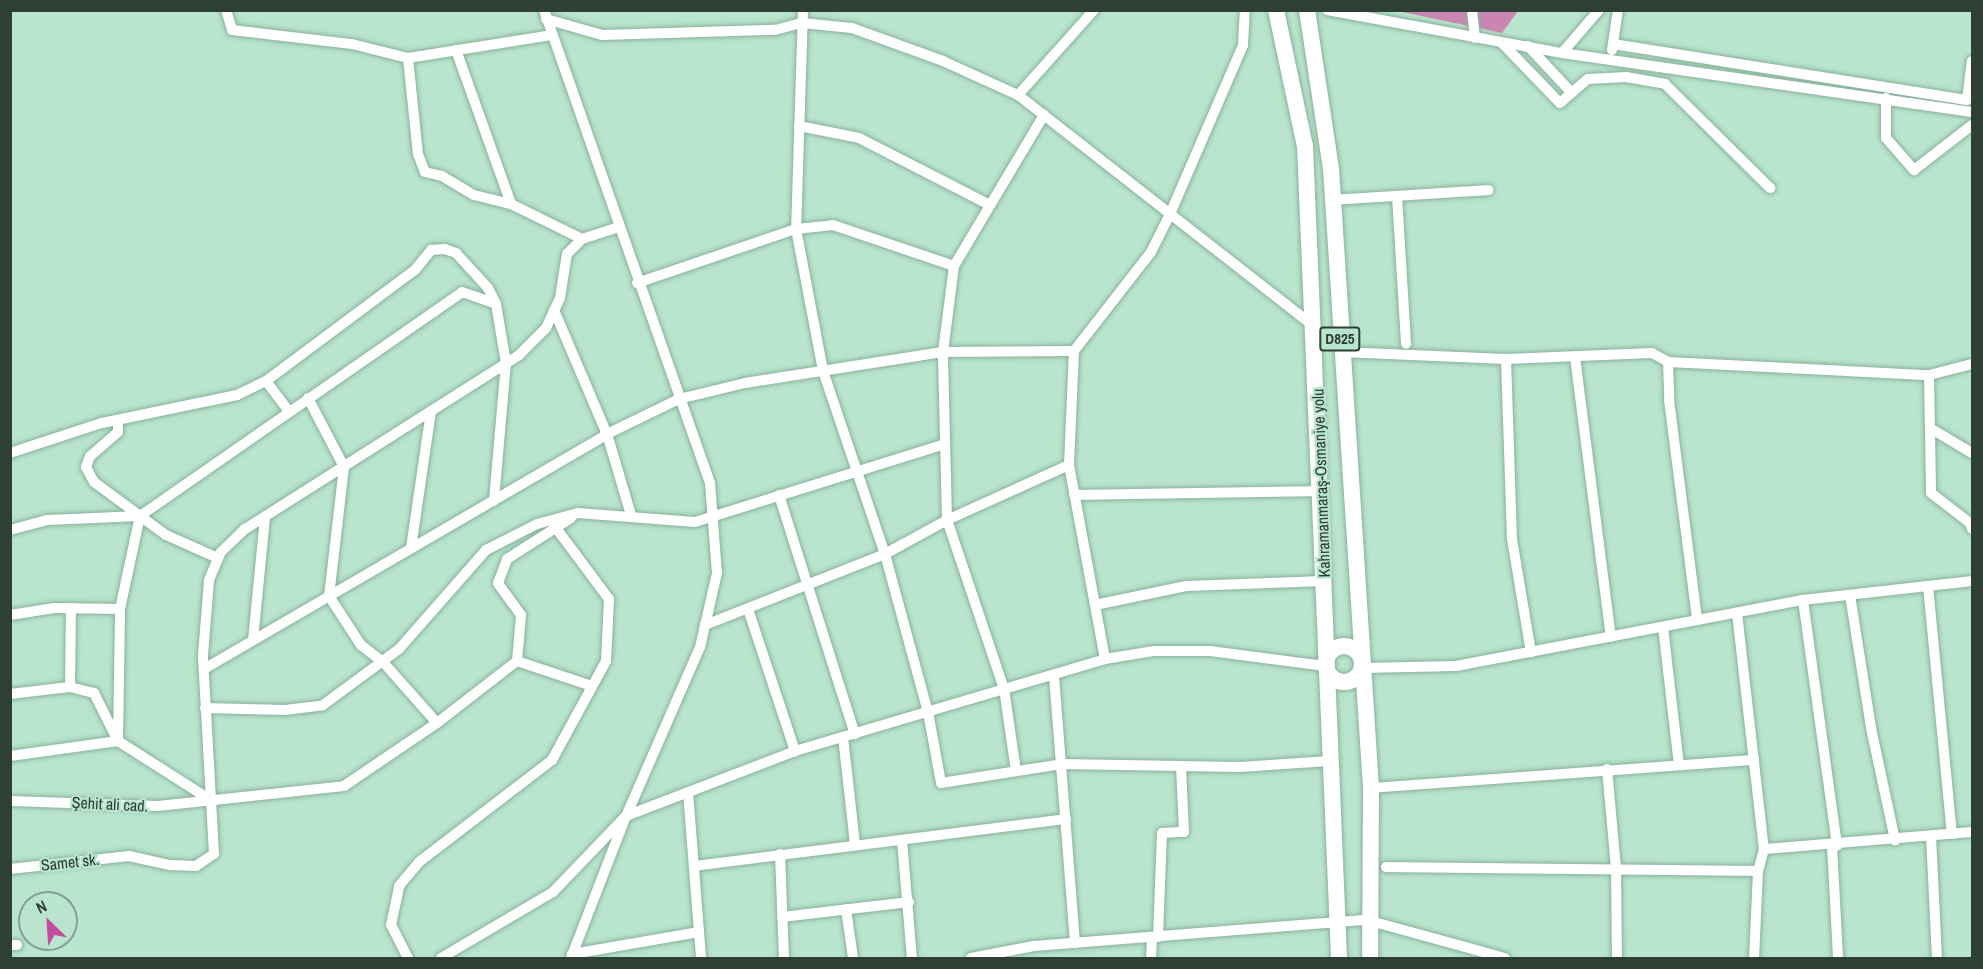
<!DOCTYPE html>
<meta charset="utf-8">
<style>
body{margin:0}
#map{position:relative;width:1983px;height:969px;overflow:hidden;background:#b9e4cd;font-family:"Archivo Narrow",sans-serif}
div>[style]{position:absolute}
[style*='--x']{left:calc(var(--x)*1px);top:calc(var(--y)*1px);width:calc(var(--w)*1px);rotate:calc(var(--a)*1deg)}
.forest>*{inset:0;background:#ca85b1}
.roads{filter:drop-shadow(0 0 2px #89b29c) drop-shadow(0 0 2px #89b29c)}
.minor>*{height:10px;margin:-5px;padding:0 5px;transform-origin:5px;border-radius:5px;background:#fff}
.highway>*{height:16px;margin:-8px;padding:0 8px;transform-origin:8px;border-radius:8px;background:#fff}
.highway>.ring{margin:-8px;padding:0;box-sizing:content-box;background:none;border:16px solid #fff;border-radius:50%}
span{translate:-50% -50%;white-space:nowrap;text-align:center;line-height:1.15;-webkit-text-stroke:4.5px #b9e4cd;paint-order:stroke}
.shield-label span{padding:2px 4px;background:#b9e4cd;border:2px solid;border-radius:4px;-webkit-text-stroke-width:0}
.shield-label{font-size:15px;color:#2e3f36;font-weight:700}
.street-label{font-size:16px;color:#2e3f36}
.frame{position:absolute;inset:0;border:12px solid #2e3f36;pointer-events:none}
.north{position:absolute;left:18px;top:891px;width:60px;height:60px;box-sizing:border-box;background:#b9e4cd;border:2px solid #81a291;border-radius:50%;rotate:335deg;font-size:16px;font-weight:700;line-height:24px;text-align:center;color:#2e3f36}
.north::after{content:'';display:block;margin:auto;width:21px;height:27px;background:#c44b9e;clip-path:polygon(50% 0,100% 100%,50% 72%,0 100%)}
</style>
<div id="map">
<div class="forest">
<i style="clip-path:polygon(1398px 11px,1518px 11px,1502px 33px)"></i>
</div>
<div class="roads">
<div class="minor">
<i style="--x:226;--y:10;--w:21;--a:73"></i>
<i style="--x:232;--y:30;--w:121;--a:6.7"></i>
<i style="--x:352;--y:44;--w:58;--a:14"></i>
<i style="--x:408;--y:58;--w:145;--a:-9.1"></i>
<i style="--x:544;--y:10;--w:501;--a:70.66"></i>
<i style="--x:710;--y:483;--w:90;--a:85.6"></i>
<i style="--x:717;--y:573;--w:76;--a:102.9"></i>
<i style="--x:700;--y:647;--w:184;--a:113.6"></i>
<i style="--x:626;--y:816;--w:152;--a:111.2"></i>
<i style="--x:803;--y:10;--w:219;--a:91.8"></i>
<i style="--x:796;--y:229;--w:145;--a:79.2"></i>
<i style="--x:823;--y:371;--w:193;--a:71.3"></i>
<i style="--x:885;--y:554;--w:164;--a:74.8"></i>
<i style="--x:928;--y:712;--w:72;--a:79.6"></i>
<i style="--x:941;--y:783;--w:122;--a:-8.9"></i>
<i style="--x:1062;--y:764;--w:178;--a:1"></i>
<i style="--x:1240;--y:767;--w:89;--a:-3.9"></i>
<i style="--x:1327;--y:10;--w:239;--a:10.4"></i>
<i style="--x:1562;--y:53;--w:414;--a:8.2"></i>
<i style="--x:1472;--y:10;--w:28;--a:84"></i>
<i style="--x:546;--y:19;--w:58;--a:15.9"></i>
<i style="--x:602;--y:35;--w:173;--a:-1.7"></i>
<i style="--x:775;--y:30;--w:28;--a:-15"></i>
<i style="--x:802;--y:23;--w:50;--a:5.7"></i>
<i style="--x:852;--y:28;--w:97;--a:19.9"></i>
<i style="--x:943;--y:61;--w:82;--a:24.4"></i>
<i style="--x:1018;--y:95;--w:375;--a:38"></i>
<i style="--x:1502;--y:43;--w:83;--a:46"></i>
<i style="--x:1560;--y:103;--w:37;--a:-41"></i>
<i style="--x:1588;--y:79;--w:38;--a:-3"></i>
<i style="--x:1626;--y:77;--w:40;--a:10"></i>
<i style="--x:1665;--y:84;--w:148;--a:44.7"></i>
<i style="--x:1613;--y:44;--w:358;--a:9"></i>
<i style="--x:1967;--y:100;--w:39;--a:-83"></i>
<i style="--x:1528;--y:46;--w:64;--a:46.9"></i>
<i style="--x:456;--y:50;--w:164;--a:70.3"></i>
<i style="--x:511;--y:204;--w:79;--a:26.2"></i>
<i style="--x:1612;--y:50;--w:40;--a:-81.5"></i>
<i style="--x:1562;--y:53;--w:57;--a:-49.3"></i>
<i style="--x:408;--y:58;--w:97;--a:84.1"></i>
<i style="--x:418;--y:154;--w:19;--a:69"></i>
<i style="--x:425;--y:172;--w:17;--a:13"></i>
<i style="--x:442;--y:176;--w:37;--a:31"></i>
<i style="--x:474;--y:195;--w:38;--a:14"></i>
<i style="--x:1018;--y:95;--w:114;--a:-48.2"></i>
<i style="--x:1886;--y:98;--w:40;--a:90"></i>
<i style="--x:1886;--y:138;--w:43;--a:48.8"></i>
<i style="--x:1914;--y:170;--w:73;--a:-37.8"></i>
<i style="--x:799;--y:126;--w:61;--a:11.3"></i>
<i style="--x:859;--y:138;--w:147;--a:27.1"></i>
<i style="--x:1397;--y:196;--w:148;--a:86.5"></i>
<i style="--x:1332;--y:200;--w:157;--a:-3.6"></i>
<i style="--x:637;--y:283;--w:168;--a:-18.8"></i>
<i style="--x:796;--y:229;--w:37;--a:-6"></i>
<i style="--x:833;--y:225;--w:128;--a:18.7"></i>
<i style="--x:554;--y:310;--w:135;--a:66.9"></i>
<i style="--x:607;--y:434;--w:84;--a:73.5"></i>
<i style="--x:1341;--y:352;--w:165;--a:2.4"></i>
<i style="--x:1506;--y:359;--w:146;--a:-2.4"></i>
<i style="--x:1652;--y:353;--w:18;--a:29"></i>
<i style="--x:1668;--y:362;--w:261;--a:2.9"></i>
<i style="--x:1929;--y:375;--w:44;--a:-14.3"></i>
<i style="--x:1575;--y:357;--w:282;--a:82.7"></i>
<i style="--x:1506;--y:359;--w:180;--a:88.1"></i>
<i style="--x:1512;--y:539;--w:115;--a:80.5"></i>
<i style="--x:1668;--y:362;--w:38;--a:88"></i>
<i style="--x:1669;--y:400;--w:222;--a:82.7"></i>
<i style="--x:1929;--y:375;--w:118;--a:89"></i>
<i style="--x:1931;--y:493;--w:49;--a:37.6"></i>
<i style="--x:1970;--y:523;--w:6;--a:72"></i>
<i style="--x:266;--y:381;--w:38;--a:53"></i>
<i style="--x:308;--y:398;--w:78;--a:62.4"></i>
<i style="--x:344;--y:467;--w:130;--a:96.6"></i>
<i style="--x:329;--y:596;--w:59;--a:56.9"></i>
<i style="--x:361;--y:645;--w:28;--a:38"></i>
<i style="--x:383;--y:662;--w:81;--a:48.5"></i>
<i style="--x:118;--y:420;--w:12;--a:90"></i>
<i style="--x:118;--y:432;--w:37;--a:139"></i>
<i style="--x:90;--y:456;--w:12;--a:110"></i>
<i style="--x:86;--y:467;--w:17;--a:62"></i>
<i style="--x:94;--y:482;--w:89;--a:36.4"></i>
<i style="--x:166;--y:535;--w:57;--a:23.9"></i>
<i style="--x:1930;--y:428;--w:49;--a:30.8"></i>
<i style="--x:10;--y:453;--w:97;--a:-18.1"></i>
<i style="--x:102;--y:423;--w:138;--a:-11.7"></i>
<i style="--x:237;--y:395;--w:32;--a:-26"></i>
<i style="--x:266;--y:381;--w:186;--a:-36.7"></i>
<i style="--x:415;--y:270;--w:26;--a:-51"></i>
<i style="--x:431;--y:250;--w:14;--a:-4"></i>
<i style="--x:445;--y:249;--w:12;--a:20"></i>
<i style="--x:456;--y:253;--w:47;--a:47.6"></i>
<i style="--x:488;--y:288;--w:18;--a:63"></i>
<i style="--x:779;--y:495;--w:251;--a:72.4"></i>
<i style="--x:1074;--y:495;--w:247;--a:-0.9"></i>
<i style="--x:10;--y:530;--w:39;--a:-15"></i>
<i style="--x:48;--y:520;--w:92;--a:-2.5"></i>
<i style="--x:140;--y:516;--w:392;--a:-34.8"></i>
<i style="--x:462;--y:292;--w:36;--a:19"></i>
<i style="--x:496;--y:304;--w:60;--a:80.4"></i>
<i style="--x:506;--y:363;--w:138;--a:95"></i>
<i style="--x:411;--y:548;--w:138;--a:-81.7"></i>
<i style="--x:1928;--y:586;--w:249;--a:84.5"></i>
<i style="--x:1850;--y:595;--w:135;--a:81"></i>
<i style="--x:1871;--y:728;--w:115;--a:77.9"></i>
<i style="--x:1803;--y:600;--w:248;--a:82.1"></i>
<i style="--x:1095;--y:605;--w:93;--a:-11.8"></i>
<i style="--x:1186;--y:586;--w:138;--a:-2.1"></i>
<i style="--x:748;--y:609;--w:150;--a:71.7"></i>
<i style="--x:1737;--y:613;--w:238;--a:83.5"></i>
<i style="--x:1764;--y:849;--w:23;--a:105"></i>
<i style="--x:1758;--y:871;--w:87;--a:92.6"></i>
<i style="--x:10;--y:615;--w:45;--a:-9"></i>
<i style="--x:54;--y:608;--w:66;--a:0.9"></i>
<i style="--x:705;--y:625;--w:193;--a:-21.5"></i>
<i style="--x:885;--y:554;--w:71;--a:-28.7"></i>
<i style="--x:947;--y:520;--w:134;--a:-24.3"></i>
<i style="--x:1663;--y:627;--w:139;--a:83.4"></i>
<i style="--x:253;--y:640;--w:124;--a:-84.4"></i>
<i style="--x:1105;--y:659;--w:197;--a:-100.5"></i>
<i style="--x:1069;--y:465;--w:114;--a:-87.5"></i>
<i style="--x:1074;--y:351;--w:125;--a:-52.1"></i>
<i style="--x:1151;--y:252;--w:42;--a:-63.4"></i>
<i style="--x:1170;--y:214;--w:184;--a:-66.6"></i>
<i style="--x:1243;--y:45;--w:35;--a:-87"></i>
<i style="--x:517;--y:661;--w:79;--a:18.4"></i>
<i style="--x:1363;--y:668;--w:93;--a:-1.2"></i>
<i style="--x:1456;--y:666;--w:353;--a:-10.8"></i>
<i style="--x:1803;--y:600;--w:170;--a:-6.4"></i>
<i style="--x:204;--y:669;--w:467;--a:-30.2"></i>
<i style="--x:607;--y:434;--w:80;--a:-25.9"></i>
<i style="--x:679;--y:399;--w:68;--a:-13.6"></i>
<i style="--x:745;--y:383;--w:200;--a:-8.9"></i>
<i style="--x:943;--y:352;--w:131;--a:-0.4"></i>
<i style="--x:1054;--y:676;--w:268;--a:85.5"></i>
<i style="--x:70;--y:687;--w:79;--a:-89.3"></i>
<i style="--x:10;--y:694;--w:60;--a:-6.7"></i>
<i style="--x:70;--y:687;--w:25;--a:14"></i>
<i style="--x:94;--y:693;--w:54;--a:63.4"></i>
<i style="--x:118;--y:741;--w:108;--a:32.5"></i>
<i style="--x:205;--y:708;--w:80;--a:1.4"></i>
<i style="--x:285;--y:710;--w:38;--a:-7"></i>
<i style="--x:323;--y:705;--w:94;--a:-36.4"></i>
<i style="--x:399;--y:649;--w:132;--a:-48.7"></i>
<i style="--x:486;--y:550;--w:57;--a:-27"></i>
<i style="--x:537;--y:524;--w:42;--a:-15"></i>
<i style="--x:578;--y:513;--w:117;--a:4.4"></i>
<i style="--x:695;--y:522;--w:262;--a:-17.3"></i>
<i style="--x:843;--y:737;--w:108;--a:83.6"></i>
<i style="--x:10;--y:756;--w:109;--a:-7.9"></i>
<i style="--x:118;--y:741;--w:132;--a:-89.1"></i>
<i style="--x:120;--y:609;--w:95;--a:-77.9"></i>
<i style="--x:1607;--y:769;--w:98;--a:84.8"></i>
<i style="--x:1616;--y:867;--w:91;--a:89.4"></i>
<i style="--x:1016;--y:771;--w:83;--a:-98.3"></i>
<i style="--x:1004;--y:689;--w:178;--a:-108.6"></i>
<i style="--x:947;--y:520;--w:168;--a:-91.4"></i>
<i style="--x:943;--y:352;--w:87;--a:-82.7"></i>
<i style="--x:954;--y:266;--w:176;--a:-59.2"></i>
<i style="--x:1371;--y:788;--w:384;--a:-4.2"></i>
<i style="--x:688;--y:792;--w:167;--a:85.5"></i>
<i style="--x:10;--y:801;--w:148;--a:1.9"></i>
<i style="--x:158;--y:806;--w:187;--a:-6.1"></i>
<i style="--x:344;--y:786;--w:112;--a:-34.1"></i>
<i style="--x:437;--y:723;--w:101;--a:-37.8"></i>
<i style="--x:517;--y:661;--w:46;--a:-85"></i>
<i style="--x:521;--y:615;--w:39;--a:-126"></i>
<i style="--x:498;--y:583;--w:26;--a:-69"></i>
<i style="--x:507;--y:559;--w:76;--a:-32.6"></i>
<i style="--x:1931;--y:836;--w:122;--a:87.2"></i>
<i style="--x:902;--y:840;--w:118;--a:85.2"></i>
<i style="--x:1832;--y:846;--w:112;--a:86.9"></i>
<i style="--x:1764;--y:849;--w:209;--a:-4.7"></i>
<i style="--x:780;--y:854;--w:104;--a:87.8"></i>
<i style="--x:694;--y:866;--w:375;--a:-7.2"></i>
<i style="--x:1386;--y:867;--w:372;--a:0.6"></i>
<i style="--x:10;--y:869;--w:120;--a:-6.2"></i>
<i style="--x:129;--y:856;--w:42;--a:12.4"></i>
<i style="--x:170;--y:865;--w:26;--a:2"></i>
<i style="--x:196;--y:866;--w:22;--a:-34"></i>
<i style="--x:214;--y:854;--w:199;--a:-93.2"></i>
<i style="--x:203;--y:655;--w:75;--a:-85.4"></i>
<i style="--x:209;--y:580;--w:30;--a:-67"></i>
<i style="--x:221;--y:552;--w:33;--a:-44"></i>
<i style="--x:245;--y:529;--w:325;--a:-32.4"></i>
<i style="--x:519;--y:355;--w:38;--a:-45"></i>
<i style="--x:546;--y:328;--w:33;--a:-65"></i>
<i style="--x:560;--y:298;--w:45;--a:-81"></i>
<i style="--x:567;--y:254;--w:21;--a:-45"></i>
<i style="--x:582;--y:239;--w:38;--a:-18"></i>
<i style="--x:846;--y:909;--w:49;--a:81.9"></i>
<i style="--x:782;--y:917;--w:128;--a:-6.7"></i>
<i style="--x:1158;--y:937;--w:104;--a:-87.8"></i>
<i style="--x:1162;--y:833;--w:22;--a:-3"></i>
<i style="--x:1184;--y:832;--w:66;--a:-92.6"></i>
<i style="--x:10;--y:945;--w:7;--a:0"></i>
<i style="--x:572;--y:954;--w:129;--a:-9.8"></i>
<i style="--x:408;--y:958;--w:37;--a:-117"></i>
<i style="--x:391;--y:925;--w:40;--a:-78"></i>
<i style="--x:399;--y:886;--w:31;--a:-50"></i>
<i style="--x:419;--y:862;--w:168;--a:-37.5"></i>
<i style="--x:552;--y:760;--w:113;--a:-61.4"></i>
<i style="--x:606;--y:661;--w:62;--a:-87.2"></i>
<i style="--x:609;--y:599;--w:89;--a:-126.7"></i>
<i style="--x:441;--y:958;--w:130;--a:-30.5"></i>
<i style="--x:553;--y:892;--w:105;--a:-46.2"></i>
<i style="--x:626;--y:816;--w:181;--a:-21"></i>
<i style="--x:795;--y:751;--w:323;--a:-16.5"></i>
<i style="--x:1105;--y:659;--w:50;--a:-9.3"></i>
<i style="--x:1154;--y:651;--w:56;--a:0"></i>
<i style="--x:1210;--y:651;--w:116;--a:7.4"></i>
<i style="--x:971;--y:958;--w:64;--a:-10.8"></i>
<i style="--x:1034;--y:946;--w:334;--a:-4.5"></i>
<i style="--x:1367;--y:920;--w:143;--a:15.4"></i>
<i style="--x:1151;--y:958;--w:21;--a:-87"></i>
</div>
<div class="highway">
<i style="--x:1276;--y:10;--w:139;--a:78"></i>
<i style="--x:1305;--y:146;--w:813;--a:87.6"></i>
<i style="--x:1307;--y:10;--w:160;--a:81.4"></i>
<i style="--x:1331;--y:168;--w:621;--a:86.31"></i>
<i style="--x:1371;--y:788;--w:170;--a:90.3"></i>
<i class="ring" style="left:1326px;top:646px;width:20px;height:20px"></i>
</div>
</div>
<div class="shield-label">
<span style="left:1340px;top:339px">D825</span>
</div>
<div class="street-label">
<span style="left:1321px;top:483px;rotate:-92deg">Kahramanmaraş-Osmaniye yolu</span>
<span style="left:110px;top:804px;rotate:3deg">Şehit ali cad.</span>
<span style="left:70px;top:862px;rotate:-6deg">Samet sk.</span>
</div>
<div class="frame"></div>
<div class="north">N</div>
</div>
